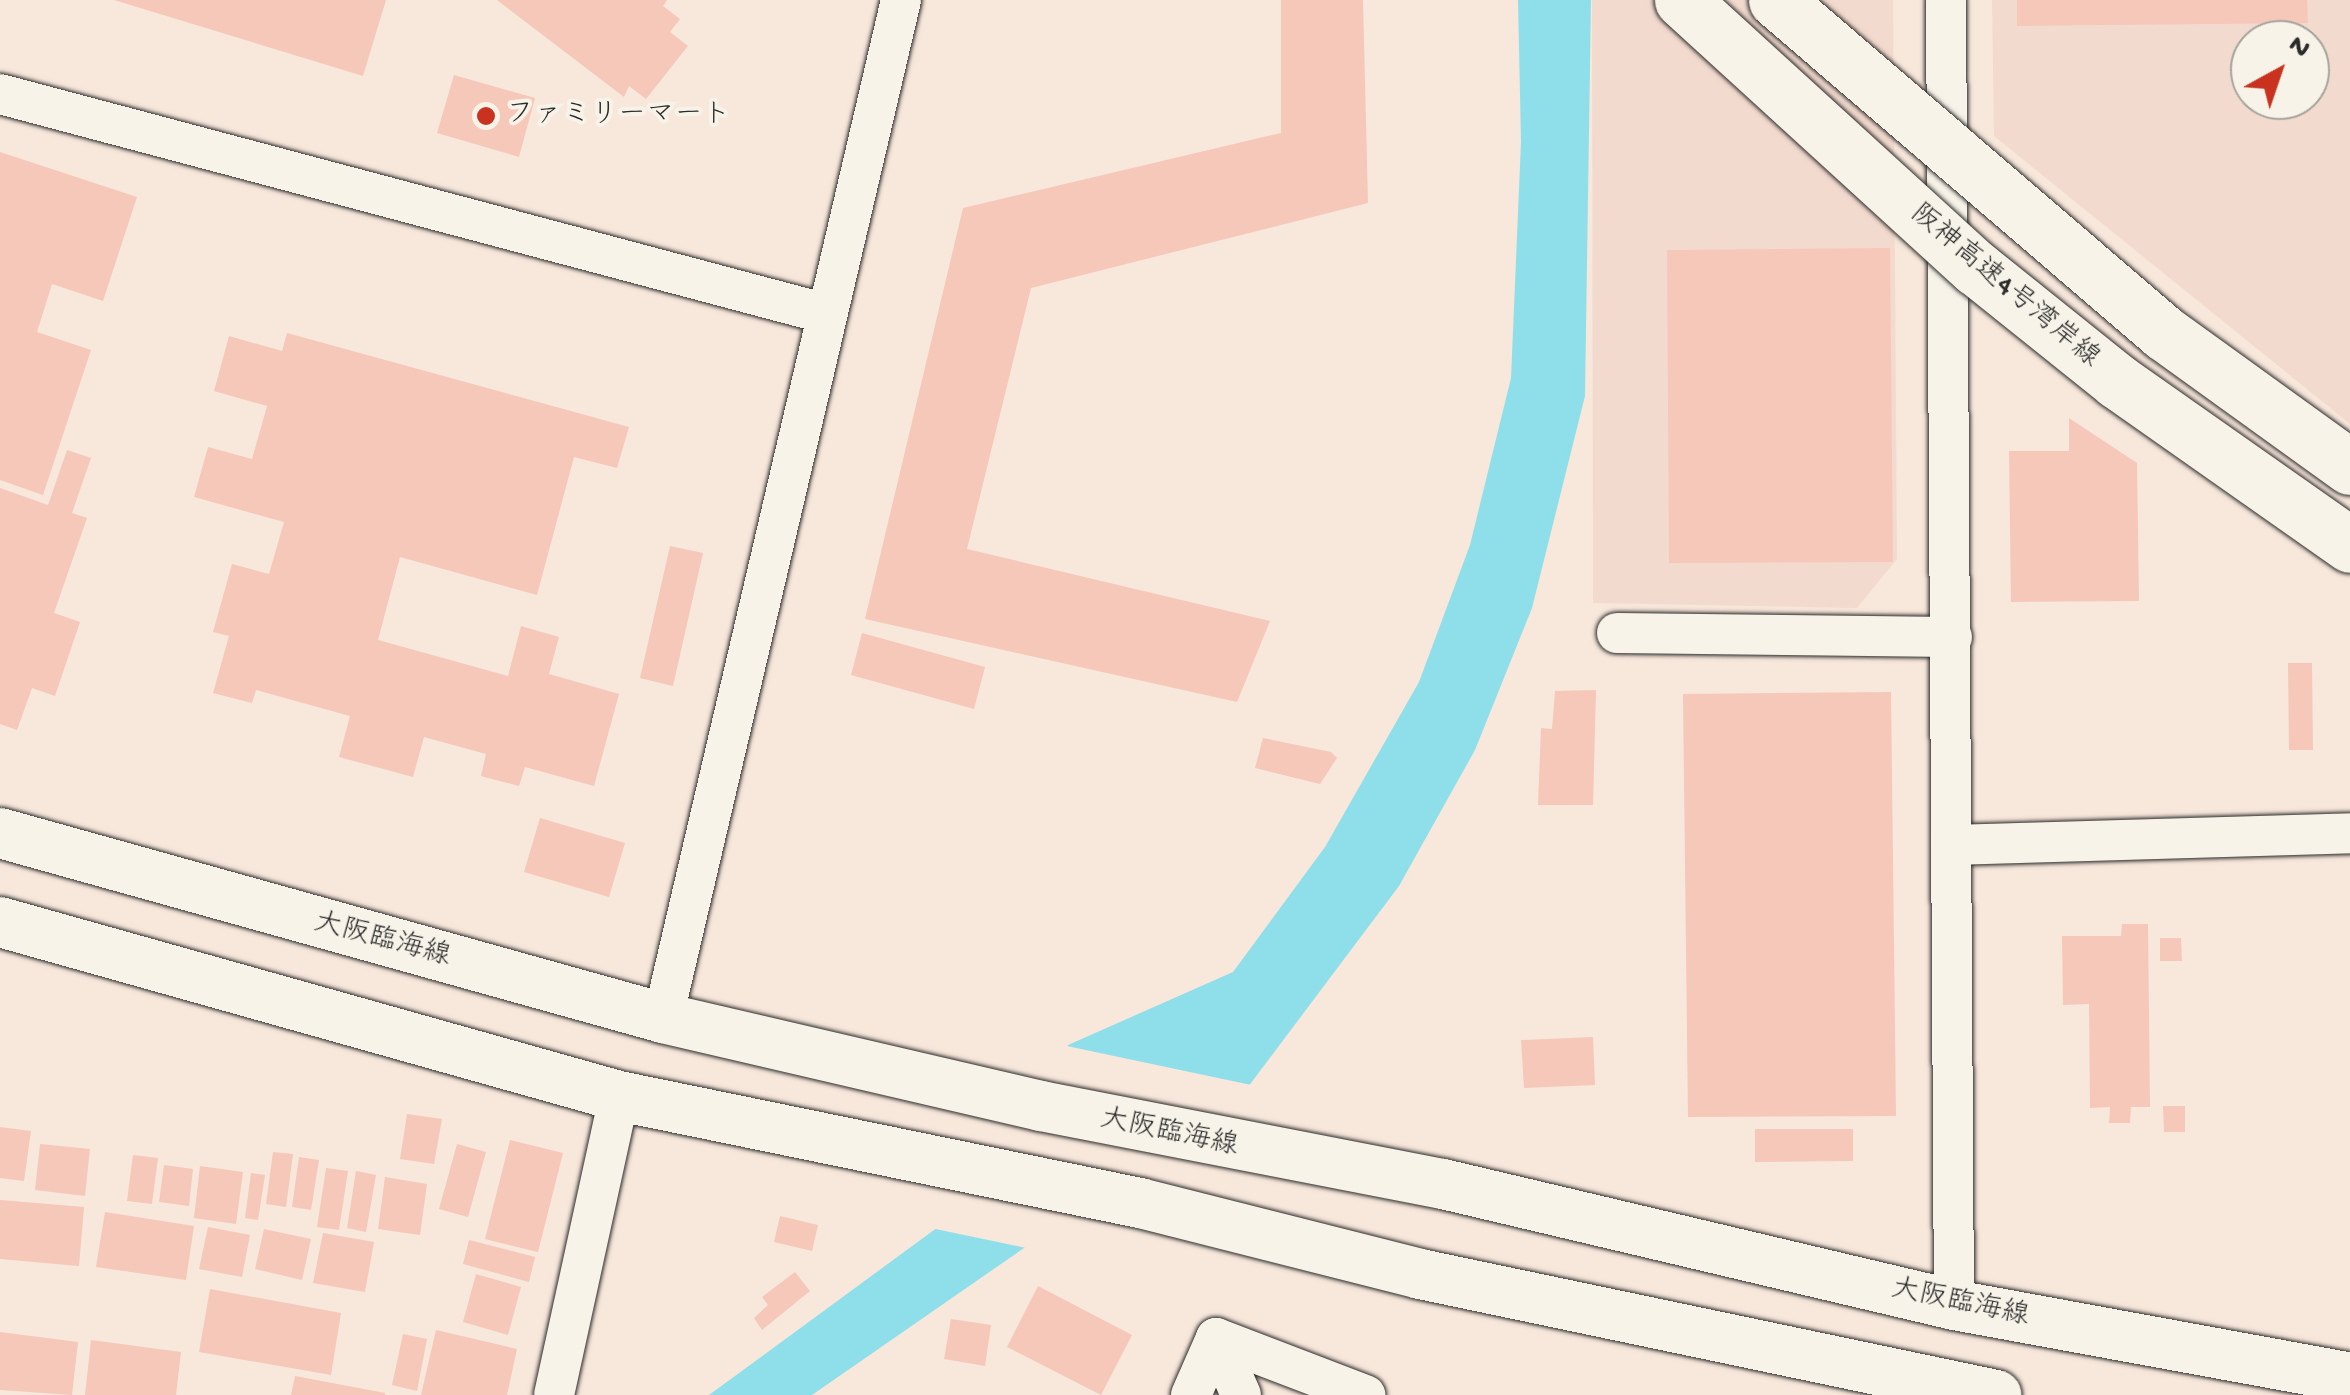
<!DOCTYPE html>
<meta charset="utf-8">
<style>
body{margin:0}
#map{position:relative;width:2350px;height:1395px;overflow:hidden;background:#f8e7db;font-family:"Gochi Hand","Klee One",sans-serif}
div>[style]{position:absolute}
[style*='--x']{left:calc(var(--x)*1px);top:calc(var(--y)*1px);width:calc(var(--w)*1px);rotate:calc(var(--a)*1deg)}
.built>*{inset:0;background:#f3dace}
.water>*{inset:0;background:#8fdfeb}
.pier>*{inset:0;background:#f8e7db}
.building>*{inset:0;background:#f5c8ba}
.roads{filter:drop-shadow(0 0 2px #2b2b2b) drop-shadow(0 0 2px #2b2b2b)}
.minor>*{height:40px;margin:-20px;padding:0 20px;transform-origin:20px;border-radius:20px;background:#f7f3e8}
.major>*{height:50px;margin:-25px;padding:0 25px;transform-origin:25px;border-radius:25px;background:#f7f3e8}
.bridges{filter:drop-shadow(0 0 2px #2b2b2b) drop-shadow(0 0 2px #2b2b2b)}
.highway-bridge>*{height:55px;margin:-27.5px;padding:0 27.5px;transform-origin:27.5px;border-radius:27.5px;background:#f7f3e8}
.dots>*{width:28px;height:28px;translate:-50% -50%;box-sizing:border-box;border:5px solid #f7f3e8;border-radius:50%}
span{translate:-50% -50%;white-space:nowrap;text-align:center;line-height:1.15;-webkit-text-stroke:8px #f7f3e8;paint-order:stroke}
.poi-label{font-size:28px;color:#2b2b2b}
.left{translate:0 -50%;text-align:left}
.street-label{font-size:28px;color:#2b2b2b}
.north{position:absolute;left:2230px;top:20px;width:100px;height:100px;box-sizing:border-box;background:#f7f3e8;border:2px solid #a5a39c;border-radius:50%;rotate:40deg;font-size:28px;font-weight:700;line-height:40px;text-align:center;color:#2b2b2b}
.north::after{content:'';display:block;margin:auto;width:35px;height:45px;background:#c8321e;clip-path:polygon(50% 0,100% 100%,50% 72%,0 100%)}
</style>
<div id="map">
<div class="built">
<i style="clip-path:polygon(1592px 0,1893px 0,1897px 559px,1857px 608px,1593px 603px)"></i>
<i style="clip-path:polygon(evenodd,1992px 0,2350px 0,2350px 424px,1994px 136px,1992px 0,2250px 40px,2310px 40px,2310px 100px,2250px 100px,2250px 40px)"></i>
</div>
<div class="water">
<i style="clip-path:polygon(1518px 0,1591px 0,1585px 396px,1532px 608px,1475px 750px,1399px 886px,1239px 1099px,812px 1395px,709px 1395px,1039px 1153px,1068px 1045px,1233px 972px,1325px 847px,1419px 682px,1470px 545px,1511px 378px,1521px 142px)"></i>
</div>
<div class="pier">
<i style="clip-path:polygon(1062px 1045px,1256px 1086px,1242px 1103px,1031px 1249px,926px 1227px,1035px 1150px)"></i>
</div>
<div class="building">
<i style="clip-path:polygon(114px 0,386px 0,363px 76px)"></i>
<i style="clip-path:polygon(497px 0,667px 0,663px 6px,680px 19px,670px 32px,688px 46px,646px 99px,629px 86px,624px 97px)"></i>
<i style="clip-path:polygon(1281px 0,1363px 0,1368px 203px,1031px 288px,967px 549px,1270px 621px,1237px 702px,865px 619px,963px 208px,1281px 133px)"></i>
<i style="clip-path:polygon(2017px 0,2307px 0,2308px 23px,2017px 26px)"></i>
<i style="clip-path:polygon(454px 75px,535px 98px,519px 157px,437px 133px)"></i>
<i style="clip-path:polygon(0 152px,137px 197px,103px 301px,52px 284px,37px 332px,91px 350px,43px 495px,0 480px)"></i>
<i style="clip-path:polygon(1890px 248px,1893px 562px,1669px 563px,1667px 250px)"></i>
<i style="clip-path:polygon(287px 333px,629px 427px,617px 468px,574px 457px,537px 595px,400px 557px,378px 640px,508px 676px,521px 626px,559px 637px,549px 674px,619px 694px,594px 786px,525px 767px,519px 786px,481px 776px,486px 754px,424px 737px,413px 777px,339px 757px,350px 716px,256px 690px,252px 703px,213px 693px,229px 636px,213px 632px,232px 564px,269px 574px,284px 522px,194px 497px,208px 447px,252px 459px,267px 406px,214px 391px,229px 336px,282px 351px)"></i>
<i style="clip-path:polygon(2069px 418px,2137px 463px,2139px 601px,2011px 602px,2009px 451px,2069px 451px)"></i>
<i style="clip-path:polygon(67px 450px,91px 458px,72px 513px,87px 518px,54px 613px,80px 622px,55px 696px,32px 688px,17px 730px,0 724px,0 488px,48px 505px)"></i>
<i style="clip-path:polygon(670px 546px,703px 553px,673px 686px,640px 678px)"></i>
<i style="clip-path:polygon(862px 633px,985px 667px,974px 709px,851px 675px)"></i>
<i style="clip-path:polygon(2288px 663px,2312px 663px,2313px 750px,2289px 750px)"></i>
<i style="clip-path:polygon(1596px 690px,1593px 805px,1538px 805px,1541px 728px,1552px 729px,1555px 691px)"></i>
<i style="clip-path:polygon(1891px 692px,1896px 1116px,1688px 1117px,1683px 694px)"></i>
<i style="clip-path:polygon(1263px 738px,1331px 752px,1337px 758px,1320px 784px,1255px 768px)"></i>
<i style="clip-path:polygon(540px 818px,625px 843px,609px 897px,524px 872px)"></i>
<i style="clip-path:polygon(2122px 924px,2148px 924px,2150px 1107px,2131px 1107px,2130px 1123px,2109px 1123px,2110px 1107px,2090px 1108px,2089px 1004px,2063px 1005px,2062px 936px,2121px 936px)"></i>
<i style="clip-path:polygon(2160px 938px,2181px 938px,2182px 961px,2160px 961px)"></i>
<i style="clip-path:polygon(1593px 1037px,1595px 1085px,1524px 1088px,1521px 1040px)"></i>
<i style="clip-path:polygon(2163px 1106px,2185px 1106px,2185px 1132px,2164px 1132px)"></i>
<i style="clip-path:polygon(407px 1114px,442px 1119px,434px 1164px,400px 1159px)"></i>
<i style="clip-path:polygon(0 1127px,31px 1131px,24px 1181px,0 1178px)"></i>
<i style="clip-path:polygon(1755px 1129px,1853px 1129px,1853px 1161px,1755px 1162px)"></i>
<i style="clip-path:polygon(510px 1140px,563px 1153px,538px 1252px,485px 1239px)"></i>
<i style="clip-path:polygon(40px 1144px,90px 1149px,85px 1196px,35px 1190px)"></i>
<i style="clip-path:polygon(457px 1144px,486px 1152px,468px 1217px,439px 1209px)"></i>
<i style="clip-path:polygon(273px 1152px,293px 1154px,286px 1207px,266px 1204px)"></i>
<i style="clip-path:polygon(133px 1155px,158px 1158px,152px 1204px,127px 1201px)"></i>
<i style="clip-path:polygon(299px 1157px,319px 1160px,311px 1210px,292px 1207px)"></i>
<i style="clip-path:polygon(164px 1165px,193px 1169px,189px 1206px,159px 1202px)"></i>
<i style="clip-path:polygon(200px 1166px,243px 1172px,236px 1224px,194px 1218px)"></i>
<i style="clip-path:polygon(326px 1168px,348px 1171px,339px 1230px,317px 1227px)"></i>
<i style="clip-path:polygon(356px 1171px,376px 1175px,366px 1232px,347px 1228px)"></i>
<i style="clip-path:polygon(251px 1173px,265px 1175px,258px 1220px,245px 1218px)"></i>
<i style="clip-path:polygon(385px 1177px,427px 1184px,420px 1235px,378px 1229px)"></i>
<i style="clip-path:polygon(0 1200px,84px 1207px,79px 1266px,0 1259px)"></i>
<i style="clip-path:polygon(105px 1212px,194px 1226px,186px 1280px,96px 1267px)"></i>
<i style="clip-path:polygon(780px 1216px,818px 1225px,812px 1251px,774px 1242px)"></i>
<i style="clip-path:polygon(208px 1227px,250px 1235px,242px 1277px,199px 1269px)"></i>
<i style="clip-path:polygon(264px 1229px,311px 1239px,302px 1280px,255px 1269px)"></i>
<i style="clip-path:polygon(323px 1233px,374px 1242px,365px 1292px,313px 1283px)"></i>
<i style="clip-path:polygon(469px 1240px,535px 1257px,529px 1282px,463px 1264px)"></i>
<i style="clip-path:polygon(795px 1272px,810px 1291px,762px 1330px,754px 1318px,768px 1305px,762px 1297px)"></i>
<i style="clip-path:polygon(476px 1274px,521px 1287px,508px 1335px,463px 1322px)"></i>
<i style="clip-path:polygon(1038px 1286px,1132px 1335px,1101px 1395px,1007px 1347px)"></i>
<i style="clip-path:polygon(210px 1289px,341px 1313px,331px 1375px,199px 1352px)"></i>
<i style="clip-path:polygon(951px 1319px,991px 1325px,985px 1366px,944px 1359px)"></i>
<i style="clip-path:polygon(436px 1330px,517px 1349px,507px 1395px,421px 1395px)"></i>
<i style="clip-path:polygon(0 1332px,78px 1342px,72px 1395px,0 1390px)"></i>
<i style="clip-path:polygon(403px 1334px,427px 1339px,417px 1391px,392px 1385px)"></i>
<i style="clip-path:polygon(91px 1340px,181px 1352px,176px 1395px,85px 1395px)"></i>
<i style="clip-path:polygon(295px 1376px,385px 1393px,385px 1395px,291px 1395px)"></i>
</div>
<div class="roads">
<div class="minor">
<i style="--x:1946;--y:0;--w:1305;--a:89.65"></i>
<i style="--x:0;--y:94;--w:856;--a:14.9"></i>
<i style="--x:1617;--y:633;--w:335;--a:0.7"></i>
<i style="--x:1954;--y:845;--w:396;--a:-1.7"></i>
<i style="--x:663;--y:1018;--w:1045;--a:-76.84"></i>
<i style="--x:1216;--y:1338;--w:160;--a:20.9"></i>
<i style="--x:1216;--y:1338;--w:62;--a:66.3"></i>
<i style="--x:554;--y:1395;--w:306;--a:-77.7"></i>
<i style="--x:1191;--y:1395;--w:62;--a:-66.3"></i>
</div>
<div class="major">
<i style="--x:0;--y:833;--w:688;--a:15.59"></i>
<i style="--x:663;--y:1018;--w:388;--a:13.1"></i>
<i style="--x:1041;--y:1106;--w:409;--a:11"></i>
<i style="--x:1443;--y:1184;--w:525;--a:13.32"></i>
<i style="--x:1954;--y:1305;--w:403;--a:10.4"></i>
<i style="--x:0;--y:922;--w:643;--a:15.7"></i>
<i style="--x:619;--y:1096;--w:532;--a:11.61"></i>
<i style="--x:1140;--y:1203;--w:289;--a:14.2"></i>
<i style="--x:1420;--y:1274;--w:589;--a:11.86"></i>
</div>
</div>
<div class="bridges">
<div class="highway-bridge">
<i style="--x:1682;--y:0;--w:398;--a:42.4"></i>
<i style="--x:1976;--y:268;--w:181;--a:38.7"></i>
<i style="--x:2117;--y:381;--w:285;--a:35.1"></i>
<i style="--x:1776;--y:0;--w:511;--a:40.64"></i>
<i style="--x:2164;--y:333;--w:229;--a:35.8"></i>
</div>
</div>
<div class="dots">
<i style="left:486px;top:116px;background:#c8321e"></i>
</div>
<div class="poi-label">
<span class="left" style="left:506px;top:116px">ファミリーマート</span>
</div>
<div class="street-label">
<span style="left:2004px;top:287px;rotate:40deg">阪神高速4号湾岸線</span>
<span style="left:382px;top:941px;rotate:15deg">大阪臨海線</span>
<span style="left:1169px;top:1134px;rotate:12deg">大阪臨海線</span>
<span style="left:1960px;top:1304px;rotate:12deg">大阪臨海線</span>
</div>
<div class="north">N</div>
</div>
